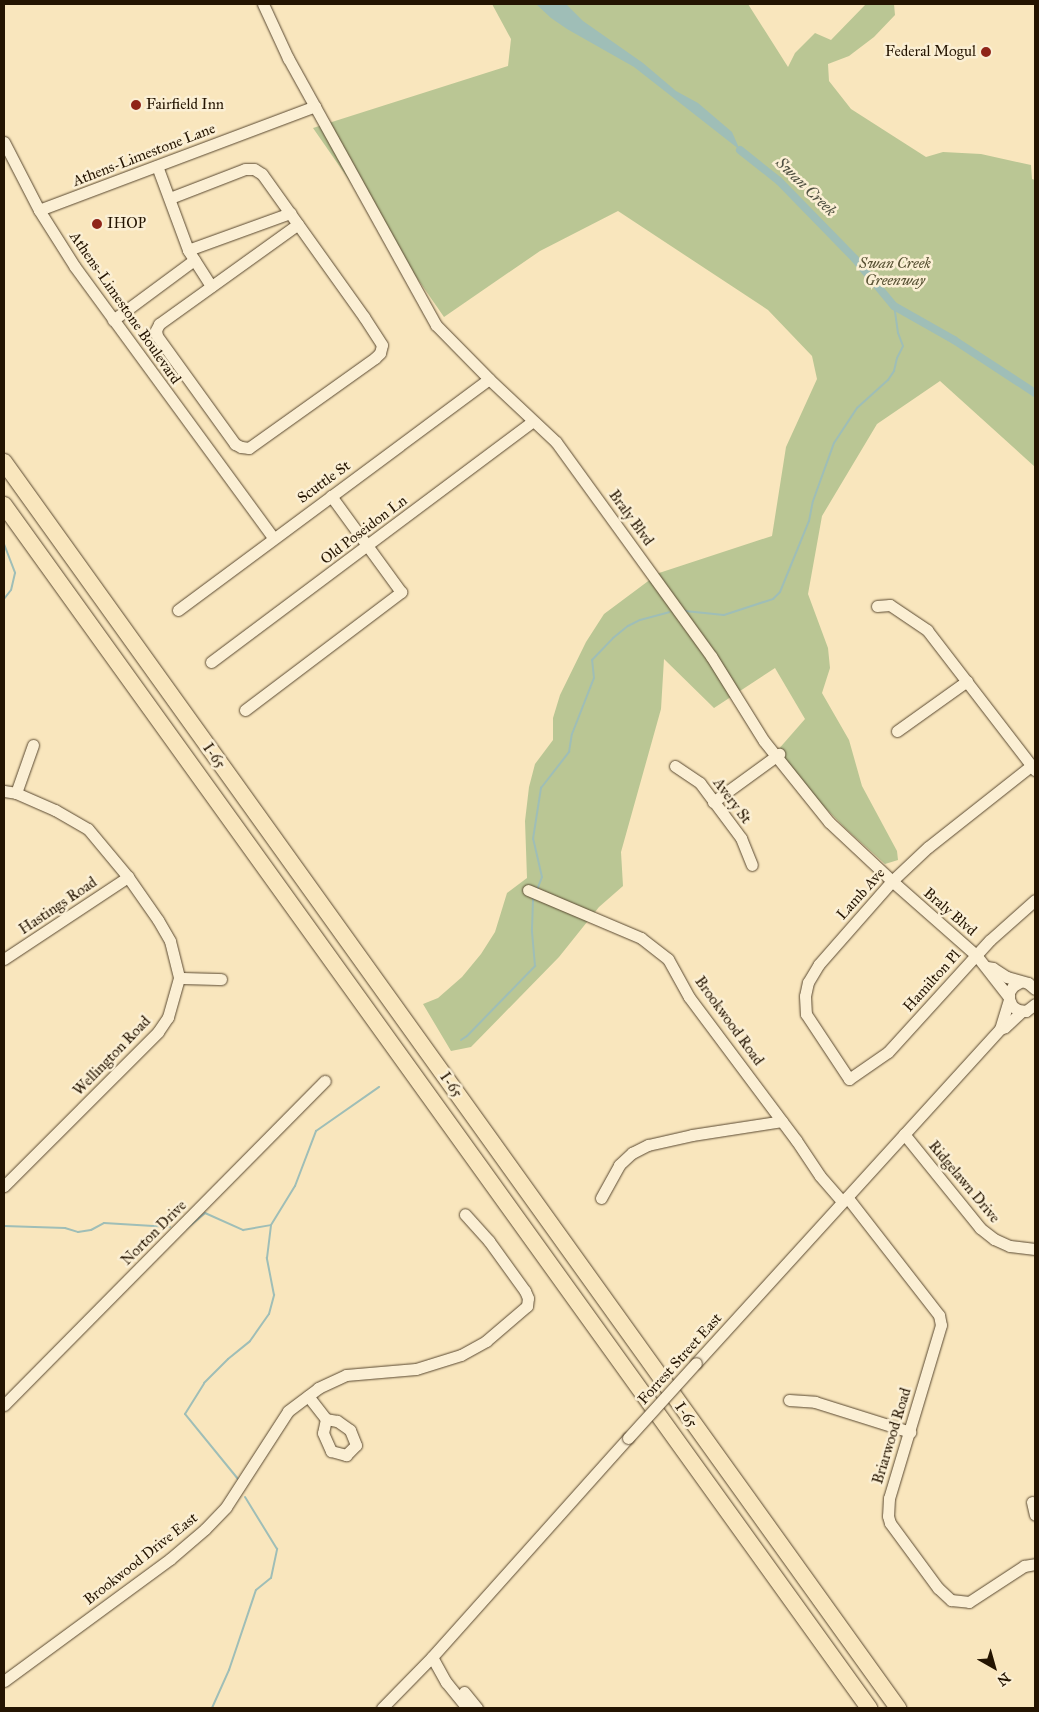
<!DOCTYPE html>
<style>
body{margin:0}
#map{position:relative;width:1039px;height:1712px;overflow:hidden;background:#f9e6bd;font-family:"IM FELL Great Primer",serif}
div>[style]{position:absolute}
[style*='--x']{left:calc(var(--x)*1px);top:calc(var(--y)*1px);width:calc(var(--w)*1px);rotate:calc(var(--a)*1deg)}
.green>*{inset:0;background:#bac694}
.water>*{inset:0;background:#9fbeb7}
.stream>*{height:2px;margin:-1px;padding:0 1px;transform-origin:1px;border-radius:1px;background:#9fbeb7}
.canal>*{height:8px;margin:-4px;padding:0 4px;transform-origin:4px;border-radius:4px;background:#9fbeb7}
.roads{filter:drop-shadow(0 0 1px #594830) drop-shadow(0 0 1px #594830)}
.minor>*{height:11px;margin:-5.5px;padding:0 5.5px;transform-origin:5.5px;border-radius:5.5px;background:#fbefd4}
.highway>*{height:16px;margin:-8px;padding:0 8px;transform-origin:8px;border-radius:8px;background:#f9e6bd}
.bridges{filter:drop-shadow(0 0 1px #594830) drop-shadow(0 0 1px #594830)}
.minor-bridge>*{height:11px;margin:-5.5px;padding:0 5.5px;transform-origin:5.5px;border-radius:5.5px;background:#fbefd4}
.dots>*{width:14px;height:14px;translate:-50% -50%;box-sizing:border-box;border:2px solid #fbefd4;border-radius:50%}
span{translate:-50% -50%;white-space:nowrap;text-align:center;line-height:1.15;-webkit-text-stroke:5px #fbefd4;paint-order:stroke}
.poi-label{font-size:15px;color:#241401}
.right{translate:-100% -50%;text-align:right}
.left{translate:0 -50%;text-align:left}
.street-label{font-size:15px;color:#241401}
.park-label{font-size:15px;color:#585234;font-style:italic}
.water-label{font-size:16px;color:#4f5041;font-style:italic}
.frame{position:absolute;inset:0;border:5px solid #241401;pointer-events:none}
.north{position:absolute;left:969px;top:1642px;width:50px;height:50px;-webkit-text-stroke:4px #fbefd4;paint-order:stroke;rotate:142deg;font-size:14px;font-weight:700;line-height:20px;text-align:center;color:#241401}
.north::after{content:'';display:block;margin:auto;width:18px;height:22px;background:#241401;clip-path:polygon(50% 0,100% 100%,50% 72%,0 100%)}
</style>
<div id="map">
<div class="green">
<i style="clip-path:polygon(492px 4px,748px 4px,788px 67px,795px 53px,815px 33px,831px 40px,866px 4px,894px 4px,895px 15px,874px 37px,849px 56px,828px 64px,829px 81px,851px 109px,926px 157px,943px 152px,981px 154px,1031px 165px,1032px 179px,1035px 180px,1035px 467px,940px 381px,877px 424px,822px 516px,808px 594px,828px 648px,830px 668px,822px 693px,849px 740px,862px 786px,897px 851px,898px 860px,885px 864px,845px 828px,799px 781px,777px 751px,805px 719px,775px 668px,714px 708px,664px 659px,661px 709px,621px 852px,623px 886px,599px 907px,559px 957px,471px 1047px,451px 1051px,423px 1004px,438px 998px,462px 977px,481px 954px,495px 932px,507px 893px,527px 878px,525px 821px,529px 787px,535px 764px,553px 740px,553px 718px,560px 695px,586px 642px,604px 614px,659px 573px,772px 536px,786px 447px,817px 379px,812px 356px,768px 310px,618px 211px,540px 251px,444px 317px,313px 128px,508px 66px,511px 39px)"></i>
</div>
<div class="water">
<i style="clip-path:polygon(536px 4px,566px 4px,583px 21px,643px 63px,676px 91px,698px 103px,732px 132px,740px 150px,634px 67px,567px 29px,551px 18px)"></i>
</div>
<div class="stream">
<i style="--x:4;--y:544;--w:31;--a:69"></i>
<i style="--x:15;--y:573;--w:17;--a:103"></i>
<i style="--x:11;--y:590;--w:11;--a:128"></i>
<i style="--x:685;--y:611;--w:39;--a:6"></i>
<i style="--x:724;--y:615;--w:52;--a:-18.1"></i>
<i style="--x:773;--y:599;--w:10;--a:-45"></i>
<i style="--x:780;--y:592;--w:77;--a:-67.8"></i>
<i style="--x:809;--y:521;--w:20;--a:-79"></i>
<i style="--x:813;--y:501;--w:62;--a:-70.1"></i>
<i style="--x:834;--y:443;--w:42;--a:-56.7"></i>
<i style="--x:857;--y:408;--w:42;--a:-42.1"></i>
<i style="--x:888;--y:380;--w:11;--a:-56"></i>
<i style="--x:894;--y:371;--w:13;--a:-77"></i>
<i style="--x:897;--y:358;--w:13;--a:-63"></i>
<i style="--x:903;--y:346;--w:14;--a:-111"></i>
<i style="--x:898;--y:333;--w:27;--a:-98"></i>
<i style="--x:537;--y:890;--w:14;--a:-69"></i>
<i style="--x:542;--y:877;--w:39;--a:-103"></i>
<i style="--x:533;--y:839;--w:52;--a:-81.1"></i>
<i style="--x:541;--y:788;--w:46;--a:-52.1"></i>
<i style="--x:569;--y:752;--w:18;--a:-81"></i>
<i style="--x:572;--y:734;--w:60;--a:-68.6"></i>
<i style="--x:594;--y:678;--w:18;--a:-96"></i>
<i style="--x:592;--y:660;--w:30;--a:-46"></i>
<i style="--x:613;--y:638;--w:19;--a:-39"></i>
<i style="--x:628;--y:626;--w:13;--a:-27"></i>
<i style="--x:640;--y:620;--w:30;--a:-15"></i>
<i style="--x:461;--y:1040;--w:7;--a:-34"></i>
<i style="--x:467;--y:1036;--w:98;--a:-45.8"></i>
<i style="--x:535;--y:966;--w:37;--a:-95"></i>
<i style="--x:532;--y:929;--w:31;--a:-88"></i>
<i style="--x:4;--y:1226;--w:61;--a:1.9"></i>
<i style="--x:65;--y:1228;--w:14;--a:17"></i>
<i style="--x:78;--y:1232;--w:13;--a:-9"></i>
<i style="--x:91;--y:1230;--w:15;--a:-28"></i>
<i style="--x:104;--y:1223;--w:66;--a:3.5"></i>
<i style="--x:186;--y:1229;--w:25;--a:-40"></i>
<i style="--x:205;--y:1213;--w:42;--a:24.1"></i>
<i style="--x:243;--y:1230;--w:28;--a:-10"></i>
<i style="--x:238;--y:1479;--w:84;--a:-129.2"></i>
<i style="--x:185;--y:1414;--w:36;--a:-58"></i>
<i style="--x:204;--y:1383;--w:34;--a:-45"></i>
<i style="--x:228;--y:1359;--w:28;--a:-39"></i>
<i style="--x:250;--y:1341;--w:33;--a:-55"></i>
<i style="--x:269;--y:1314;--w:20;--a:-75"></i>
<i style="--x:274;--y:1295;--w:38;--a:-101"></i>
<i style="--x:267;--y:1258;--w:33;--a:-83"></i>
<i style="--x:271;--y:1225;--w:46;--a:-58.4"></i>
<i style="--x:295;--y:1186;--w:59;--a:-69.1"></i>
<i style="--x:316;--y:1131;--w:77;--a:-34.9"></i>
<i style="--x:212;--y:1708;--w:42;--a:-65.9"></i>
<i style="--x:229;--y:1670;--w:84;--a:-71.4"></i>
<i style="--x:256;--y:1590;--w:19;--a:-39"></i>
<i style="--x:271;--y:1578;--w:30;--a:-78"></i>
<i style="--x:277;--y:1549;--w:61;--a:-121.6"></i>
</div>
<div class="canal">
<i style="--x:740;--y:150;--w:50;--a:38.5"></i>
<i style="--x:779;--y:181;--w:109;--a:45.7"></i>
<i style="--x:855;--y:259;--w:61;--a:50.3"></i>
<i style="--x:894;--y:306;--w:69;--a:29.5"></i>
<i style="--x:954;--y:340;--w:97;--a:33.2"></i>
</div>
<div class="roads">
<div class="minor">
<i style="--x:263;--y:4;--w:60;--a:65.2"></i>
<i style="--x:288;--y:58;--w:305;--a:61"></i>
<i style="--x:436;--y:325;--w:76;--a:45.5"></i>
<i style="--x:489;--y:379;--w:92;--a:43.2"></i>
<i style="--x:556;--y:442;--w:264;--a:54.1"></i>
<i style="--x:711;--y:656;--w:100;--a:58.1"></i>
<i style="--x:764;--y:741;--w:104;--a:51.3"></i>
<i style="--x:829;--y:822;--w:86;--a:43.1"></i>
<i style="--x:892;--y:881;--w:112;--a:41.4"></i>
<i style="--x:976;--y:955;--w:52;--a:52"></i>
<i style="--x:4;--y:142;--w:76;--a:62.8"></i>
<i style="--x:39;--y:210;--w:67;--a:57.7"></i>
<i style="--x:75;--y:267;--w:336;--a:53.8"></i>
<i style="--x:157;--y:166;--w:90;--a:69.7"></i>
<i style="--x:188;--y:250;--w:43;--a:57.4"></i>
<i style="--x:170;--y:198;--w:80;--a:-21.1"></i>
<i style="--x:245;--y:169;--w:9;--a:0"></i>
<i style="--x:254;--y:169;--w:9;--a:32"></i>
<i style="--x:262;--y:174;--w:176;--a:54.5"></i>
<i style="--x:364;--y:317;--w:33;--a:57"></i>
<i style="--x:382;--y:345;--w:8;--a:104"></i>
<i style="--x:380;--y:353;--w:7;--a:135"></i>
<i style="--x:375;--y:358;--w:155;--a:144.5"></i>
<i style="--x:249;--y:448;--w:8;--a:-173"></i>
<i style="--x:241;--y:447;--w:7;--a:-153"></i>
<i style="--x:235;--y:444;--w:133;--a:-125.8"></i>
<i style="--x:157;--y:336;--w:6;--a:-99"></i>
<i style="--x:156;--y:330;--w:7;--a:-63"></i>
<i style="--x:159;--y:324;--w:171;--a:-35.7"></i>
<i style="--x:39;--y:210;--w:295;--a:-20.6"></i>
<i style="--x:188;--y:250;--w:109;--a:-19.9"></i>
<i style="--x:113;--y:320;--w:101;--a:-36.5"></i>
<i style="--x:877;--y:606;--w:13;--a:-4"></i>
<i style="--x:890;--y:605;--w:45;--a:34"></i>
<i style="--x:927;--y:630;--w:177;--a:52.4"></i>
<i style="--x:178;--y:610;--w:387;--a:-36.6"></i>
<i style="--x:211;--y:662;--w:402;--a:-36.8"></i>
<i style="--x:245;--y:710;--w:196;--a:-37.1"></i>
<i style="--x:401;--y:592;--w:119;--a:-126.1"></i>
<i style="--x:897;--y:731;--w:86;--a:-35.5"></i>
<i style="--x:1032;--y:765;--w:132;--a:141.7"></i>
<i style="--x:928;--y:847;--w:50;--a:136.6"></i>
<i style="--x:892;--y:881;--w:111;--a:131.3"></i>
<i style="--x:819;--y:964;--w:21;--a:121"></i>
<i style="--x:808;--y:982;--w:14;--a:102"></i>
<i style="--x:805;--y:996;--w:18;--a:87"></i>
<i style="--x:806;--y:1014;--w:78;--a:56.5"></i>
<i style="--x:849;--y:1079;--w:47;--a:-34.7"></i>
<i style="--x:888;--y:1052;--w:151;--a:-47.7"></i>
<i style="--x:990;--y:940;--w:60;--a:-41.6"></i>
<i style="--x:675;--y:766;--w:30;--a:34"></i>
<i style="--x:700;--y:783;--w:69;--a:53.3"></i>
<i style="--x:741;--y:838;--w:29;--a:68"></i>
<i style="--x:4;--y:791;--w:12;--a:9"></i>
<i style="--x:16;--y:793;--w:43;--a:23.6"></i>
<i style="--x:55;--y:810;--w:38;--a:30"></i>
<i style="--x:88;--y:829;--w:62;--a:50.2"></i>
<i style="--x:128;--y:877;--w:52;--a:55.1"></i>
<i style="--x:158;--y:920;--w:24;--a:60"></i>
<i style="--x:170;--y:941;--w:38;--a:76"></i>
<i style="--x:179;--y:978;--w:41;--a:105.8"></i>
<i style="--x:168;--y:1017;--w:18;--a:124"></i>
<i style="--x:158;--y:1032;--w:218;--a:135"></i>
<i style="--x:16;--y:793;--w:51;--a:-70.5"></i>
<i style="--x:713;--y:802;--w:82;--a:-36"></i>
<i style="--x:528;--y:890;--w:123;--a:23"></i>
<i style="--x:641;--y:938;--w:34;--a:38"></i>
<i style="--x:668;--y:959;--w:43;--a:61.1"></i>
<i style="--x:689;--y:997;--w:179;--a:53.2"></i>
<i style="--x:796;--y:1140;--w:43;--a:56.3"></i>
<i style="--x:820;--y:1176;--w:33;--a:49"></i>
<i style="--x:4;--y:959;--w:149;--a:-33.5"></i>
<i style="--x:987;--y:967;--w:6;--a:9"></i>
<i style="--x:993;--y:968;--w:17;--a:33"></i>
<i style="--x:1007;--y:977;--w:22;--a:16"></i>
<i style="--x:1028;--y:983;--w:9;--a:41"></i>
<i style="--x:179;--y:978;--w:42;--a:1.4"></i>
<i style="--x:1020;--y:982;--w:8;--a:150"></i>
<i style="--x:1013;--y:986;--w:7;--a:124"></i>
<i style="--x:1009;--y:992;--w:7;--a:90"></i>
<i style="--x:1009;--y:999;--w:8;--a:67"></i>
<i style="--x:1012;--y:1006;--w:7;--a:34"></i>
<i style="--x:1018;--y:1010;--w:8;--a:7"></i>
<i style="--x:1026;--y:1011;--w:11;--a:-38"></i>
<i style="--x:1000;--y:1029;--w:31;--a:-73"></i>
<i style="--x:904;--y:1134;--w:121;--a:51"></i>
<i style="--x:980;--y:1228;--w:18;--a:38"></i>
<i style="--x:994;--y:1239;--w:17;--a:24"></i>
<i style="--x:1010;--y:1246;--w:25;--a:7"></i>
<i style="--x:847;--y:1197;--w:150;--a:52.1"></i>
<i style="--x:939;--y:1315;--w:10;--a:79"></i>
<i style="--x:941;--y:1325;--w:181;--a:106.7"></i>
<i style="--x:889;--y:1498;--w:18;--a:93"></i>
<i style="--x:888;--y:1516;--w:7;--a:74"></i>
<i style="--x:890;--y:1523;--w:81;--a:53.6"></i>
<i style="--x:938;--y:1588;--w:18;--a:43"></i>
<i style="--x:951;--y:1600;--w:18;--a:6"></i>
<i style="--x:969;--y:1602;--w:66;--a:-33.2"></i>
<i style="--x:1024;--y:1566;--w:11;--a:-10"></i>
<i style="--x:601;--y:1198;--w:38;--a:-61"></i>
<i style="--x:619;--y:1165;--w:18;--a:-43"></i>
<i style="--x:632;--y:1153;--w:18;--a:-27"></i>
<i style="--x:648;--y:1145;--w:45;--a:-12.8"></i>
<i style="--x:692;--y:1135;--w:91;--a:-8.8"></i>
<i style="--x:696;--y:1363;--w:452;--a:-47.7"></i>
<i style="--x:1000;--y:1029;--w:5;--a:-22"></i>
<i style="--x:1005;--y:1027;--w:23;--a:-43"></i>
<i style="--x:308;--y:1396;--w:29;--a:52"></i>
<i style="--x:326;--y:1419;--w:14;--a:102"></i>
<i style="--x:323;--y:1433;--w:20;--a:66"></i>
<i style="--x:331;--y:1451;--w:16;--a:15"></i>
<i style="--x:346;--y:1455;--w:14;--a:-45"></i>
<i style="--x:356;--y:1445;--w:16;--a:-112"></i>
<i style="--x:350;--y:1430;--w:16;--a:-145"></i>
<i style="--x:337;--y:1421;--w:11;--a:-170"></i>
<i style="--x:789;--y:1400;--w:26;--a:4"></i>
<i style="--x:815;--y:1402;--w:100;--a:17.5"></i>
<i style="--x:4;--y:1405;--w:456;--a:-45.3"></i>
<i style="--x:1032;--y:1502;--w:13;--a:77"></i>
<i style="--x:432;--y:1657;--w:29;--a:61"></i>
<i style="--x:446;--y:1682;--w:33;--a:51"></i>
<i style="--x:4;--y:1681;--w:206;--a:-36.3"></i>
<i style="--x:170;--y:1559;--w:46;--a:-40.6"></i>
<i style="--x:205;--y:1529;--w:30;--a:-46"></i>
<i style="--x:226;--y:1507;--w:114;--a:-57.1"></i>
<i style="--x:288;--y:1411;--w:38;--a:-37"></i>
<i style="--x:318;--y:1388;--w:31;--a:-25"></i>
<i style="--x:346;--y:1375;--w:70;--a:-4.9"></i>
<i style="--x:416;--y:1369;--w:47;--a:-17.3"></i>
<i style="--x:461;--y:1355;--w:29;--a:-29"></i>
<i style="--x:486;--y:1341;--w:54;--a:-40.5"></i>
<i style="--x:527;--y:1306;--w:8;--a:-83"></i>
<i style="--x:528;--y:1298;--w:8;--a:-113"></i>
<i style="--x:525;--y:1291;--w:62;--a:-125.8"></i>
<i style="--x:489;--y:1241;--w:36;--a:-132"></i>
<i style="--x:464;--y:1692;--w:21;--a:51"></i>
<i style="--x:382;--y:1708;--w:71;--a:-45.6"></i>
<i style="--x:432;--y:1657;--w:294;--a:-48.2"></i>
</div>
<div class="highway">
<i style="--x:4;--y:462;--w:1534;--a:54.34"></i>
<i style="--x:4;--y:505;--w:1482;--a:54.28"></i>
</div>
</div>
<div class="bridges">
<div class="minor-bridge">
<i style="--x:628;--y:1438;--w:101;--a:-47.8"></i>
</div>
</div>
<div class="dots">
<i style="left:986px;top:52px;background:#8f2418"></i>
<i style="left:136px;top:105px;background:#8f2418"></i>
<i style="left:97px;top:224px;background:#8f2418"></i>
</div>
<div class="poi-label">
<span class="right" style="left:976px;top:52px">Federal Mogul</span>
<span class="left" style="left:146px;top:105px">Fairfield Inn</span>
<span class="left" style="left:107px;top:224px">IHOP</span>
</div>
<div class="street-label">
<span style="left:144px;top:155px;rotate:-21deg">Athens-Limestone Lane</span>
<span style="left:125px;top:308px;rotate:55deg">Athens-Limestone Boulevard</span>
<span style="left:324px;top:482px;rotate:-36deg">Scuttle St</span>
<span style="left:631px;top:518px;rotate:54deg">Braly Blvd</span>
<span style="left:364px;top:530px;rotate:-37deg">Old Poseidon Ln</span>
<span style="left:214px;top:756px;rotate:54deg">I-65</span>
<span style="left:732px;top:801px;rotate:53deg">Avery St</span>
<span style="left:861px;top:894px;rotate:-48deg">Lamb Ave</span>
<span style="left:58px;top:906px;rotate:-34deg">Hastings Road</span>
<span style="left:950px;top:912px;rotate:41deg">Braly Blvd</span>
<span style="left:932px;top:981px;rotate:-48deg">Hamilton Pl</span>
<span style="left:729px;top:1021px;rotate:54deg">Brookwood Road</span>
<span style="left:112px;top:1056px;rotate:-46deg">Wellington Road</span>
<span style="left:451px;top:1085px;rotate:54deg">I-65</span>
<span style="left:964px;top:1182px;rotate:50deg">Ridgelawn Drive</span>
<span style="left:154px;top:1233px;rotate:-45deg">Norton Drive</span>
<span style="left:680px;top:1359px;rotate:-48deg">Forrest Street East</span>
<span style="left:686px;top:1415px;rotate:54deg">I-65</span>
<span style="left:892px;top:1436px;rotate:-73deg">Briarwood Road</span>
<span style="left:141px;top:1559px;rotate:-38deg">Brookwood Drive East</span>
</div>
<div class="park-label">
<span style="left:895px;top:272px">Swan Creek<br>Greenway</span>
</div>
<div class="water-label">
<span style="left:806px;top:187px;rotate:44deg">Swan Creek</span>
</div>
<div class="frame"></div>
<div class="north">N</div>
</div>
